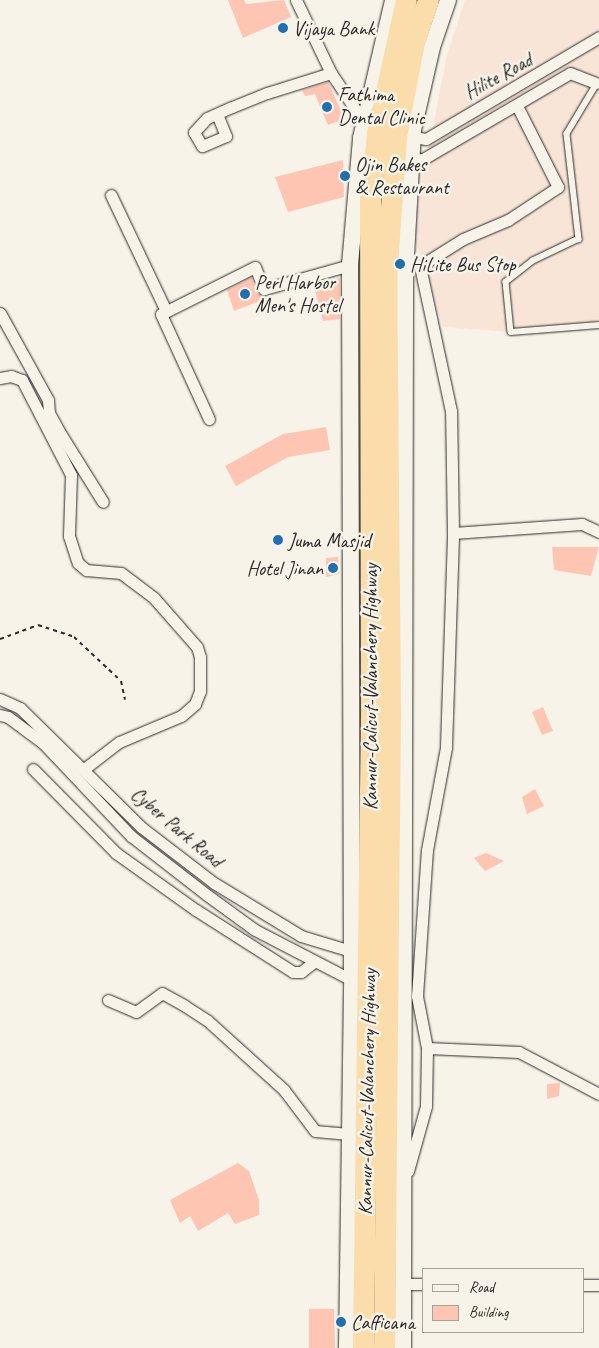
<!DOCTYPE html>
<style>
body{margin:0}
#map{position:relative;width:599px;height:1348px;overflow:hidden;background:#f7f3e8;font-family:Caveat,sans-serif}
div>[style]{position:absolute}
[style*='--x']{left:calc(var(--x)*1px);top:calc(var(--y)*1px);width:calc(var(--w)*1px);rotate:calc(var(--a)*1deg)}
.built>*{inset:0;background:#f9e5d8}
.building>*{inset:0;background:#fec5b3}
.path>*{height:2px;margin-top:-1px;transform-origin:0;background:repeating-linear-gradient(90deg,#2b2b2b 0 4px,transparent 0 8px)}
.roads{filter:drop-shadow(0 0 1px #2b2b2b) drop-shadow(0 0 1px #2b2b2b)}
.lane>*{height:5.5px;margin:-2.75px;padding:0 2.75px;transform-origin:2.75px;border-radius:2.75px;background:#f7f3e8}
.street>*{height:11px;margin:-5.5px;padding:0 5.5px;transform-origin:5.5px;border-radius:5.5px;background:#f7f3e8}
.secondary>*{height:16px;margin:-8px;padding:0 8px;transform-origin:8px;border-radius:8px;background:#f7f3e8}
.highway>*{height:21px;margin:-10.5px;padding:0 10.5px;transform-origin:10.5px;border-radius:10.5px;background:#faddab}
.dots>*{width:14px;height:14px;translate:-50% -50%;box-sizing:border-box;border:2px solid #f7f3e8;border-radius:50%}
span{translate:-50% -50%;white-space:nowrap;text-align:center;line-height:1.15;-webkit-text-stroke:5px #f7f3e8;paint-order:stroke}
.poi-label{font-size:20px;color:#2b2b2b}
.left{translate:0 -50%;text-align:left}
.right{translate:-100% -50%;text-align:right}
.street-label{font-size:20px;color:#2b2b2b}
.legend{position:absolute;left:422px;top:1268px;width:162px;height:65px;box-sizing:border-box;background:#f7f3e8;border:1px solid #a5a39c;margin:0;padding:6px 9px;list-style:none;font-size:15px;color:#2b2b2b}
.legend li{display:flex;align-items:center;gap:10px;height:25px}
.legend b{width:25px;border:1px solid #a5a39c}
</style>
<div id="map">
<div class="built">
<i style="clip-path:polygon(465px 0,599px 0,599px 325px,511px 332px,443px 327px,412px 232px,447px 55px)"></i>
</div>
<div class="building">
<i style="clip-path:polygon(228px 0,244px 0,246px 4px,284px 0,291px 17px,243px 38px)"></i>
<i style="clip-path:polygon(328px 82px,345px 119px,328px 125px,315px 94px,305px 96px,302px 90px)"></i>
<i style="clip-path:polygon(343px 160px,344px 197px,288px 212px,275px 177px)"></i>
<i style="clip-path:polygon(251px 277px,257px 292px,265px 299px,234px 311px,227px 290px)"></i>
<i style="clip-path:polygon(340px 278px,340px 319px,323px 321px,313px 283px)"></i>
<i style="clip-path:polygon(326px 427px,330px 450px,288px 457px,236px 486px,225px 466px,283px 434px)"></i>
<i style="clip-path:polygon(552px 547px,599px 547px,591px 576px,554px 570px)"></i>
<i style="clip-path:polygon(338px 557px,339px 574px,326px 577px,326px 558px)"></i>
<i style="clip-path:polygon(543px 707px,553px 731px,542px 735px,532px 712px)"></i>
<i style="clip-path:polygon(535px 789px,544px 806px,527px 814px,522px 797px)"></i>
<i style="clip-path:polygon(486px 853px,504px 861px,485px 871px,474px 858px)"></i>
<i style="clip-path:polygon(560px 1083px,559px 1096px,547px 1099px,547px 1084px)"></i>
<i style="clip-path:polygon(238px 1163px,249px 1171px,259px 1200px,259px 1215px,235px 1224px,228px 1213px,198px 1231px,190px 1216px,180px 1223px,170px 1200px)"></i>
<i style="clip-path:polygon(309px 1309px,334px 1309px,335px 1348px,309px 1348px)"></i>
</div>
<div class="path">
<i style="--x:0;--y:639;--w:40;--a:-20.2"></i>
<i style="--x:38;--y:625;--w:38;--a:18"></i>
<i style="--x:74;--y:637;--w:64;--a:43.1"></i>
<i style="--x:121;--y:681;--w:19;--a:78"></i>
</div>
<div class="roads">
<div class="lane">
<i style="--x:597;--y:84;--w:58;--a:121"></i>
<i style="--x:567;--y:134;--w:106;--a:83.5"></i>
<i style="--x:579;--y:239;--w:51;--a:154.4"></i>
<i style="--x:533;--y:261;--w:34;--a:142"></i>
<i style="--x:506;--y:282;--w:50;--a:84.3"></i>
<i style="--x:511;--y:332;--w:88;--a:-4.5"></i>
</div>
<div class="street">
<i style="--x:296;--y:0;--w:81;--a:64.4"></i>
<i style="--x:331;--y:73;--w:47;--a:56.3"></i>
<i style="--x:357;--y:112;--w:10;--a:0"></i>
<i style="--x:217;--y:114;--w:24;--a:68"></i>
<i style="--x:226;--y:136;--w:26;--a:157"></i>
<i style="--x:202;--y:146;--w:16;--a:-120"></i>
<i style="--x:194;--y:132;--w:19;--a:-47"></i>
<i style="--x:207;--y:118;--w:27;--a:-24"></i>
<i style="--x:232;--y:107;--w:38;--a:-22"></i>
<i style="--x:267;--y:93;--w:67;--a:-17.4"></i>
<i style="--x:413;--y:137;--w:13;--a:9"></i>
<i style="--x:426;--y:139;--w:201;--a:-30.5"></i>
<i style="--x:411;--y:160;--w:12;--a:-5"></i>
<i style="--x:423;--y:159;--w:170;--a:-30.3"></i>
<i style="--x:570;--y:73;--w:28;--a:21"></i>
<i style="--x:111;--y:195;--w:128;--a:64.6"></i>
<i style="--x:0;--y:313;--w:99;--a:61.1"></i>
<i style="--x:48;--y:400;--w:13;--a:86"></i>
<i style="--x:49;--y:413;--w:23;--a:61"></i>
<i style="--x:60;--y:433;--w:81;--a:58.1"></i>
<i style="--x:0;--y:378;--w:11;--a:-10"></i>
<i style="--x:11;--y:376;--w:12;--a:20"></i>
<i style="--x:22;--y:380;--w:107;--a:62.7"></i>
<i style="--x:71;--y:475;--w:61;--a:91.9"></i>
<i style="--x:69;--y:536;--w:28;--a:72"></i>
<i style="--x:78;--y:563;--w:11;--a:41"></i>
<i style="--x:86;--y:570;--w:35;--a:5"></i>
<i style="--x:121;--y:573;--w:41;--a:37.1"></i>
<i style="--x:154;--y:598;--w:65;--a:48.7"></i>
<i style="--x:197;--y:647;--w:10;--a:73"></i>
<i style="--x:200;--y:657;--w:34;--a:90"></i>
<i style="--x:200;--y:691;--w:14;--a:111"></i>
<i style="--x:195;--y:704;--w:18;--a:139"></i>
<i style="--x:181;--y:716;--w:67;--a:157.2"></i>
<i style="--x:119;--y:742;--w:44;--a:142.4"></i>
<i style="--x:209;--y:419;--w:115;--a:-114.6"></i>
<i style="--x:161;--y:314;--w:105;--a:-26.6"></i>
<i style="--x:255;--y:267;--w:24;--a:68"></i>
<i style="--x:264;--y:289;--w:89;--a:-15.6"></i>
<i style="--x:453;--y:533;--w:129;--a:-4"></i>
<i style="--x:582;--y:524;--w:19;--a:25"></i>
<i style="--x:0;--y:699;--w:22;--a:24"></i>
<i style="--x:20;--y:708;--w:170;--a:44.5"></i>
<i style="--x:141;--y:827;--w:92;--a:37.5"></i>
<i style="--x:214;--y:883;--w:102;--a:31.3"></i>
<i style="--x:301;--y:936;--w:52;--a:16.7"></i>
<i style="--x:0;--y:715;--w:8;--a:14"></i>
<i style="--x:8;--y:717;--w:44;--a:36.6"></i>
<i style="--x:43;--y:743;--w:128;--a:46.6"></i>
<i style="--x:131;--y:836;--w:96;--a:37.8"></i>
<i style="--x:207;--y:895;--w:59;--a:36.1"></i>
<i style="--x:255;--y:930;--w:109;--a:27.3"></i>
<i style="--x:33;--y:769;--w:118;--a:45.3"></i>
<i style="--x:116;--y:853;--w:98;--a:35.5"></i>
<i style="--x:196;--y:910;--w:115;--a:32.6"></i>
<i style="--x:293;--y:972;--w:8;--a:0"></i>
<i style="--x:301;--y:972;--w:16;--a:-38"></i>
<i style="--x:108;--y:1000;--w:30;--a:23"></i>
<i style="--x:136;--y:1012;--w:32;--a:-36"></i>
<i style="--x:162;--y:993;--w:26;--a:29"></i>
<i style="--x:185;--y:1006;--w:27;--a:33"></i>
<i style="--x:208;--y:1021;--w:103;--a:42.2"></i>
<i style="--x:284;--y:1090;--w:51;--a:52.9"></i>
<i style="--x:315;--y:1131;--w:34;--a:5"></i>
<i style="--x:427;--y:1048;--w:92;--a:2.5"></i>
<i style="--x:519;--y:1052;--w:90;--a:27.7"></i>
<i style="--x:408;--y:1171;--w:67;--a:-74.5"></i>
<i style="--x:426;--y:1106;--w:58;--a:-89"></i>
<i style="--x:427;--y:1048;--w:53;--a:-100.9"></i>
<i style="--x:417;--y:996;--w:146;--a:-86.1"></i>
<i style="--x:427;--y:850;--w:105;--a:-79.5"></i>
<i style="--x:446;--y:747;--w:214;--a:-88.1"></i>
<i style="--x:453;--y:533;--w:122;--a:-90.9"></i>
<i style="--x:451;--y:411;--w:148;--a:-102.1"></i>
<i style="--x:420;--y:266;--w:51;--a:-32.1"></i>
<i style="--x:463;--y:239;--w:49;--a:-22.9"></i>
<i style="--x:508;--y:220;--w:60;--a:-33.4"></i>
<i style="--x:558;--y:187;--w:91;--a:-116.8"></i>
<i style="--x:405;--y:1284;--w:18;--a:0"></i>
<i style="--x:583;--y:1285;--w:16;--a:0"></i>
</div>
<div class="secondary">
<i style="--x:347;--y:1348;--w:368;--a:-89.2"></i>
<i style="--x:352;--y:980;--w:715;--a:-90.16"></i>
<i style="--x:350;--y:265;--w:127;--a:-85"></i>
<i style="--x:361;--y:138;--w:142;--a:-76.9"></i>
<i style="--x:403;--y:1348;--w:1074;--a:-89.89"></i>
<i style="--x:405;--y:274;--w:144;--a:-86.8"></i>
<i style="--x:413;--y:130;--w:85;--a:-77.1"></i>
<i style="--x:432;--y:47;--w:50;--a:-71.2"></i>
</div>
<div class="highway">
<i style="--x:363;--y:1348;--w:638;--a:-89.28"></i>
<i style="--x:371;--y:710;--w:509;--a:-90.11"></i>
<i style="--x:370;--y:201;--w:68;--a:-84.1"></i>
<i style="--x:377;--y:133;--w:136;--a:-77.7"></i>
<i style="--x:384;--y:1348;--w:635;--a:-89.46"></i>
<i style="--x:390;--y:713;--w:436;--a:-90.5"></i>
<i style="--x:386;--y:277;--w:141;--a:-85.9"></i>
<i style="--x:396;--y:136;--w:96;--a:-79.2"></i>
<i style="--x:414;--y:42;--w:44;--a:-71.6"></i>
</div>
</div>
<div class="dots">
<i style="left:283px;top:28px;background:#1f6fb2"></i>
<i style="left:327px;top:107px;background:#1f6fb2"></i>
<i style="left:345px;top:176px;background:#1f6fb2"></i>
<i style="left:400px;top:264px;background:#1f6fb2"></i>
<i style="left:245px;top:294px;background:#1f6fb2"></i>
<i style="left:278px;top:540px;background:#1f6fb2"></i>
<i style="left:333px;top:568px;background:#1f6fb2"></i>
<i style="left:341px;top:1322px;background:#1f6fb2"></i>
</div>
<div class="poi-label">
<span class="left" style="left:293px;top:28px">Vijaya Bank</span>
<span class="left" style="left:338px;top:106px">Fathima<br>Dental Clinic</span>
<span class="left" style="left:355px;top:176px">Ojin Bakes<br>&amp; Restaurant</span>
<span class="left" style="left:410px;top:264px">HiLite Bus Stop</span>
<span class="left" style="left:255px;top:294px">Perl Harbor<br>Men's Hostel</span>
<span class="left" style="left:288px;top:540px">Juma Masjid</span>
<span class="right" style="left:323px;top:568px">Hotel Jinan</span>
<span class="left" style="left:351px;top:1322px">Cafficana</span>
</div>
<div class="street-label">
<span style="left:498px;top:76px;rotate:-29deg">Hilite Road</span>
<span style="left:370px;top:687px;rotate:-90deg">Kannur-Calicut-Valanchery Highway</span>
<span style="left:177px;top:827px;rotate:40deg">Cyber Park Road</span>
<span style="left:367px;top:1092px;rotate:-89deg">Kannur-Calicut-Valanchery Highway</span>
</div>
<ul class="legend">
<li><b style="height:6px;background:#f7f3e8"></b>Road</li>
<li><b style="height:14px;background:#fec5b3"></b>Building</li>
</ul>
</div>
